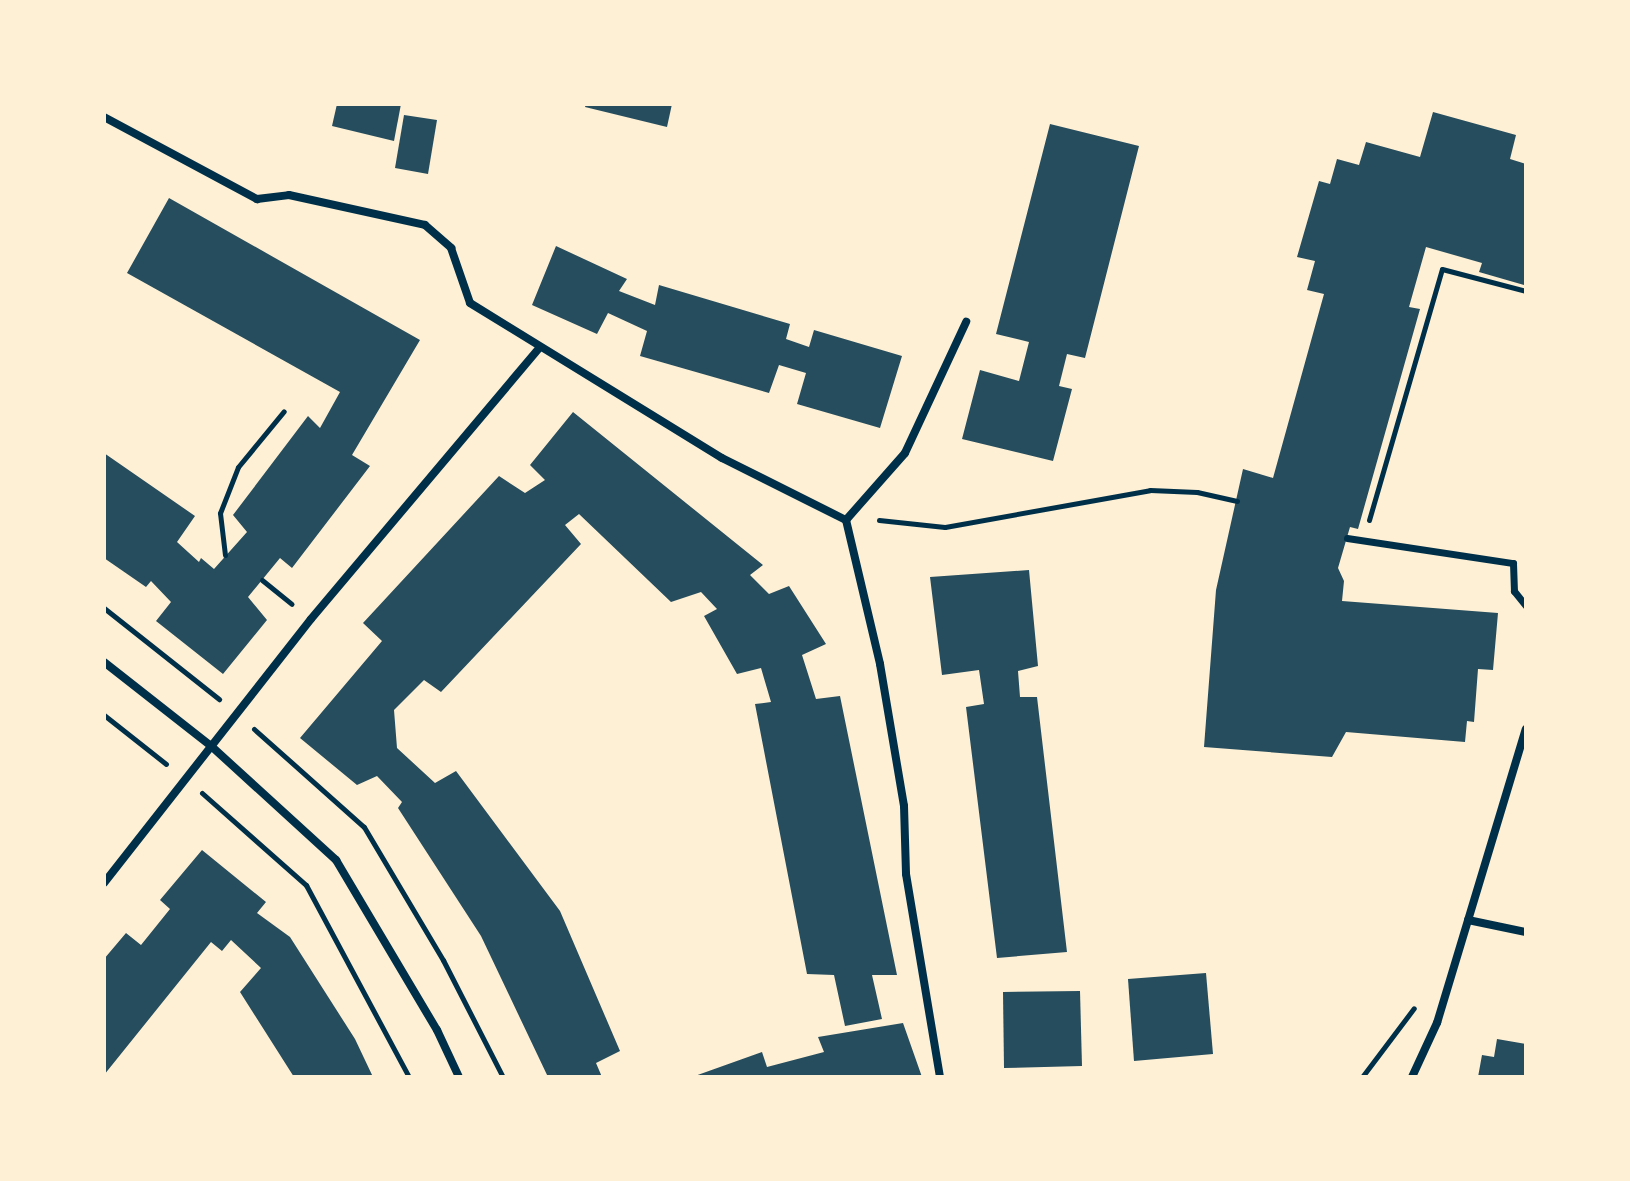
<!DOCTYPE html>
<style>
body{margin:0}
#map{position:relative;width:1630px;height:1181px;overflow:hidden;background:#fdf0d5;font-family:"Varela Round",sans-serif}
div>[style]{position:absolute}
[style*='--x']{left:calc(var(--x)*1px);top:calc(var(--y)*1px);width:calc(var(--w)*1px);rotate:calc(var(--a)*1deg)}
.building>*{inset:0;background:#264d5e}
.path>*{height:5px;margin:-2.5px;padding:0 2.5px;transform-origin:2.5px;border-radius:2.5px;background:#003049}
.pedestrian>*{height:7px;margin:-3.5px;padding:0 3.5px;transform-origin:3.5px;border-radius:3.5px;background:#003049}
.minor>*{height:8px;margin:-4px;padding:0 4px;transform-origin:4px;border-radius:4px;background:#003049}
span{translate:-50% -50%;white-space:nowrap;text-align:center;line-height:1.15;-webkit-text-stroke:7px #fdf0d5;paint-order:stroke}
.frame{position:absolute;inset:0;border:106px solid #fdf0d5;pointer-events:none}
</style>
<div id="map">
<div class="building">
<i style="clip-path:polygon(337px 104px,401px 104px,394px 141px,332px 126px)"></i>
<i style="clip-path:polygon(586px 104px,672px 104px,667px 127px,585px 107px)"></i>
<i style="clip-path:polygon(1433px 112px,1516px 135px,1510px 159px,1526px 164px,1526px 277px,1524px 285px,1479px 272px,1482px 263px,1426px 247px,1409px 307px,1420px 309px,1358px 529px,1350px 527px,1338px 568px,1344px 581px,1342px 601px,1498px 613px,1493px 670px,1478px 669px,1474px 722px,1467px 721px,1465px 742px,1346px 732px,1332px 757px,1204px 747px,1216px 590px,1243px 469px,1273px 478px,1324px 294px,1307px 290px,1315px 261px,1297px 257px,1319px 181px,1330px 184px,1337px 159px,1359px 165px,1366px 142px,1420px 157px)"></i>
<i style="clip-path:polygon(404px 115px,437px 120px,428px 174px,395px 168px)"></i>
<i style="clip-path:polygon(1050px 124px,1139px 146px,1085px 358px,1067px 354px,1059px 386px,1072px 389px,1053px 461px,962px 439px,980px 370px,1019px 381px,1029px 342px,996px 334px)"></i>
<i style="clip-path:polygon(169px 198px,420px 340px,352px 455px,370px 466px,292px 568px,280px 558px,248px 597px,267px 620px,223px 674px,156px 621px,171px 602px,151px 581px,146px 587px,104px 558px,104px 453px,195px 516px,177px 542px,199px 562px,201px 558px,214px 569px,247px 532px,233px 515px,308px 416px,320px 428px,340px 392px,127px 273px)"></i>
<i style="clip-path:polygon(556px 246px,627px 279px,619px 291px,655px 305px,659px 285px,790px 324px,786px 339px,809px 347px,814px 330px,902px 356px,880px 428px,797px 404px,806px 373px,779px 365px,769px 393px,640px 356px,647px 331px,608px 313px,597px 334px,532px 305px)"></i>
<i style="clip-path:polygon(573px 412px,763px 565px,750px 575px,769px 594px,789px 586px,826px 644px,802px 655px,816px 699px,840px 696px,897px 975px,872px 975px,882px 1019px,845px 1026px,834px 975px,807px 974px,755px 704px,771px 702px,761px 668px,737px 674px,704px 616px,717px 609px,701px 592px,671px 602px,579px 514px,565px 525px,581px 544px,441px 692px,424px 680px,394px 710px,397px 748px,435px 783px,456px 771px,560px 911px,620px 1051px,596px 1063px,602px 1077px,548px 1077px,481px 936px,398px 808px,402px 802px,377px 776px,357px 785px,300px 738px,382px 641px,363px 623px,499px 476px,525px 493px,545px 480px,530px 465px)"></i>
<i style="clip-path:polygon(1029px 570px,1038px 666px,1018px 671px,1020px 697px,1037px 697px,1067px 952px,997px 958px,966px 707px,984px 704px,979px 670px,942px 675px,930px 577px)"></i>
<i style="clip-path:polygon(202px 850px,266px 902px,257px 913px,290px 937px,355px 1039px,373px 1077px,294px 1077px,240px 992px,261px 968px,231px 940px,222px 951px,211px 942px,104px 1075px,104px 959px,126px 933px,141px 945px,170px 909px,160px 900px)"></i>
<i style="clip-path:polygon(1206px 973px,1213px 1054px,1134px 1061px,1128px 979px)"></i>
<i style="clip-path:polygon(1080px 991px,1082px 1066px,1004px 1068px,1003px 992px)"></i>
<i style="clip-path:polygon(903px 1023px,922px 1077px,692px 1077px,762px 1052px,767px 1067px,824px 1052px,818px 1037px)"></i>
<i style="clip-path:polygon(1497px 1039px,1526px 1044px,1526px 1077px,1478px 1077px,1482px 1055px,1494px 1057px)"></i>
</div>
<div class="path">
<i style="--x:879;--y:520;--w:66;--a:6.1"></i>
<i style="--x:945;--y:527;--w:208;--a:-10.2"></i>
<i style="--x:1150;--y:490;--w:47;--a:2.4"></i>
<i style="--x:1197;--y:492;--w:41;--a:12.7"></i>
<i style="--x:1369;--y:520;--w:261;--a:-73.8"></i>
<i style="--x:1442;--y:269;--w:87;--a:14.7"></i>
<i style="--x:225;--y:555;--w:42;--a:-96.8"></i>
<i style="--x:220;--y:513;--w:49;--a:-68.6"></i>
<i style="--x:238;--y:467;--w:72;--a:-50.6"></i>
<i style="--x:262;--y:580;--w:38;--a:39"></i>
<i style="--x:104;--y:608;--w:147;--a:38.4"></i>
<i style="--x:104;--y:715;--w:79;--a:38.3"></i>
<i style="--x:254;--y:729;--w:147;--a:41.7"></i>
<i style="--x:364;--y:827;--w:155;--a:59.3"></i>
<i style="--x:443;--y:960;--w:131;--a:62.9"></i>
<i style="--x:202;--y:793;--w:139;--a:41.5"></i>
<i style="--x:306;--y:885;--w:218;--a:61.8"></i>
<i style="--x:1362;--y:1077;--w:86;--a:-53"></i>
</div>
<div class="pedestrian">
<i style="--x:1347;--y:538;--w:168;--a:8.6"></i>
<i style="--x:1513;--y:563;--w:28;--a:88"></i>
<i style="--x:1514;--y:591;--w:19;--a:51"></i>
</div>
<div class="minor">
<i style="--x:104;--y:117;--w:174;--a:28.2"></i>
<i style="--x:257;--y:199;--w:32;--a:-7"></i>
<i style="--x:289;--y:195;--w:139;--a:12.4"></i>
<i style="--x:425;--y:225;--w:35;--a:41"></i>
<i style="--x:451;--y:248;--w:58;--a:70.9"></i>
<i style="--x:470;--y:303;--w:296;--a:31.6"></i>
<i style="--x:722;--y:458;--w:139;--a:26.6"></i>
<i style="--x:846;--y:520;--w:148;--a:76.7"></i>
<i style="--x:880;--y:664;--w:144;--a:80.4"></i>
<i style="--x:904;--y:806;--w:68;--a:88.3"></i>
<i style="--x:906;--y:874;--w:206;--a:80.5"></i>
<i style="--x:846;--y:520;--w:89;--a:-48.6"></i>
<i style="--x:905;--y:453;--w:145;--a:-65"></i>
<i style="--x:104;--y:662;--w:135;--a:38.1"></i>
<i style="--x:210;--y:745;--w:171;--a:42.4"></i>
<i style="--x:336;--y:860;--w:198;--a:59.3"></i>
<i style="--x:437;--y:1030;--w:52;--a:64.9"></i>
<i style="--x:104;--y:883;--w:335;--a:-51.9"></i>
<i style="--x:311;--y:619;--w:354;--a:-49.9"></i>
<i style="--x:1468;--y:920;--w:59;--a:11.7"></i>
<i style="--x:1412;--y:1077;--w:60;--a:-65.2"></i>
<i style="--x:1437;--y:1023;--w:307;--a:-73.2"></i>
</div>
<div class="frame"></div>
</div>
